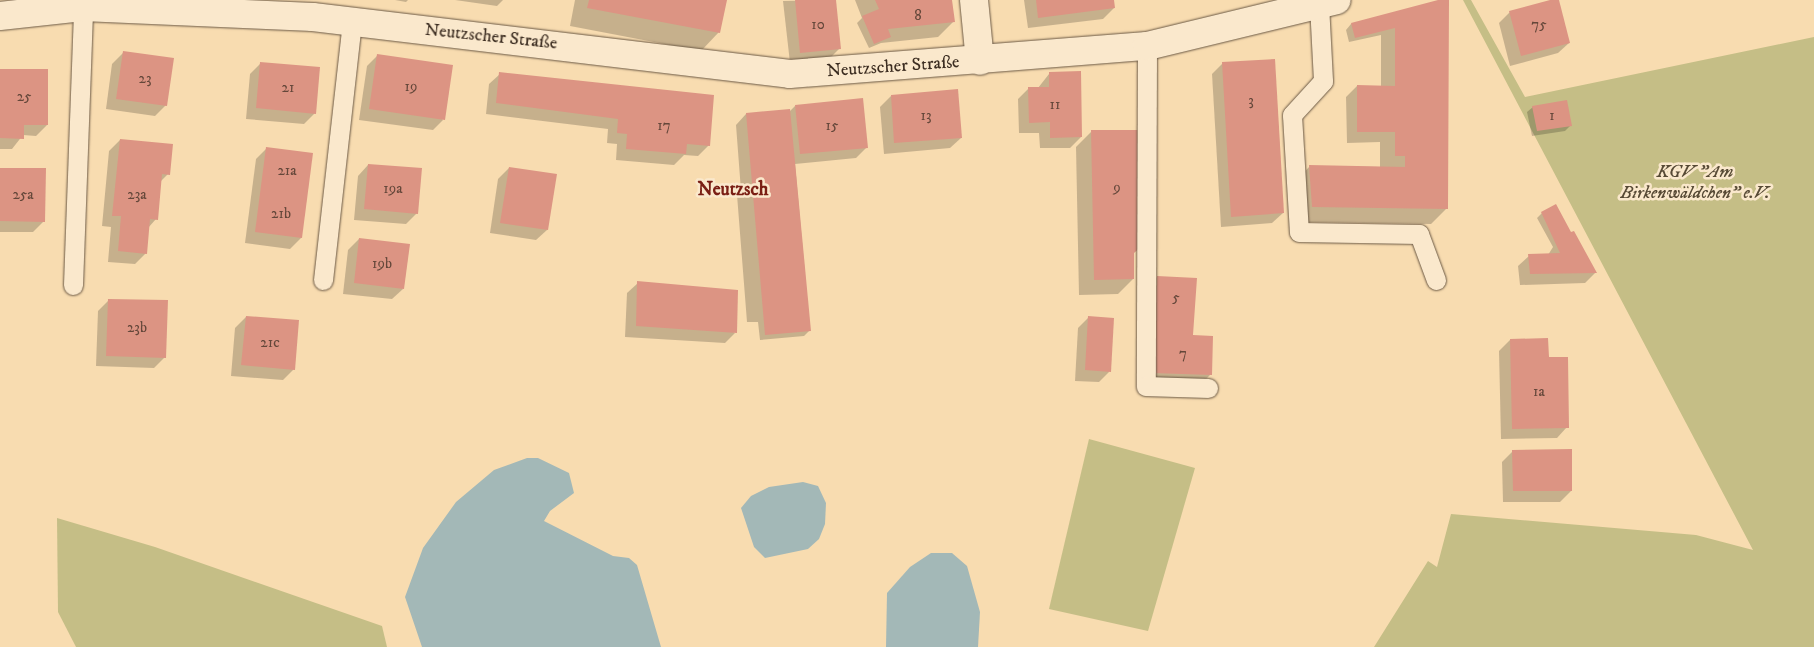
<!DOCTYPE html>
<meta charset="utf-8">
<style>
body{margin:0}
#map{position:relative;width:1814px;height:647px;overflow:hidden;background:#f8dcb0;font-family:"IM FELL DW Pica",serif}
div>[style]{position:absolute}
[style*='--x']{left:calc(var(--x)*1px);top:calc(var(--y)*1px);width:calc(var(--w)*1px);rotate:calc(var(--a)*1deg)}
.green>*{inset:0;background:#c5be86}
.water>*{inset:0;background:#a3b8b7}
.shadow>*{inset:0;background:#0003}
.building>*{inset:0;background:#dc9483}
.roads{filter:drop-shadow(0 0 1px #6b5945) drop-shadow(0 0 1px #6b5945)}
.service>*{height:19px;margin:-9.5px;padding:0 9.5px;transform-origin:9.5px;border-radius:9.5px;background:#fae8cc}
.minor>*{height:28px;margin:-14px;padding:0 14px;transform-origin:14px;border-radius:14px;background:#fae8cc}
span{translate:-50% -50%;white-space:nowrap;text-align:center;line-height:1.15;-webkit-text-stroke:5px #fae8cc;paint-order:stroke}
.number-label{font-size:15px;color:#64473a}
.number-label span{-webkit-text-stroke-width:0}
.street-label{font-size:18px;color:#3c2d21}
.park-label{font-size:18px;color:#574a35;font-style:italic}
.neighbourhood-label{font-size:19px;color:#7a1f14;font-weight:700}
</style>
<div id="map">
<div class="green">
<i style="clip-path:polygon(1463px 0,1471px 0,1525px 97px,1814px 37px,1814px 647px,1374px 647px,1428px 561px,1437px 567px,1451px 514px,1696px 535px,1753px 550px)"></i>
<i style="clip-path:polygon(1089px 439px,1195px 468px,1148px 631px,1049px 609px)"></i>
<i style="clip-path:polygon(57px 518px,155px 547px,382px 626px,387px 647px,76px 647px,58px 612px)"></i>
</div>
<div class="water">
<i style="clip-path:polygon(527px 458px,538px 458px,569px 473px,574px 493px,550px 511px,544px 521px,613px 556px,629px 558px,637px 565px,661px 647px,422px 647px,405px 597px,423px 548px,456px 502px,494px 470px)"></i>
<i style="clip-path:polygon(803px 482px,818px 486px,826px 503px,825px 524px,819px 539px,808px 549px,765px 558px,754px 547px,741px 508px,751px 496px,769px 487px)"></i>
<i style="clip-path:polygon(931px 553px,952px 553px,967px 566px,980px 612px,978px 647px,886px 647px,887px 593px,910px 567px)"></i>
</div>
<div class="shadow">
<i style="clip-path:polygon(395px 0,408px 0,406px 2px)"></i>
<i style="clip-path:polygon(455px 0,503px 0,497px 6px)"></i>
<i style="clip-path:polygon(575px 0,726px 0,719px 32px,701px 51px,570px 26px)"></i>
<i style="clip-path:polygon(834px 0,839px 49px,829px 59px,790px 63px,783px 1px)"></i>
<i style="clip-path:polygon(855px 0,951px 0,953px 22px,938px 37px,881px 43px,869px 48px,857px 23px,862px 18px)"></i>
<i style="clip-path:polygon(1024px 0,1113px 0,1114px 8px,1103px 19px,1028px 28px)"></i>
<i style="clip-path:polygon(1443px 0,1448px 0,1446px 209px,1431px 224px,1298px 222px,1295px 182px,1310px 166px,1380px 167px,1380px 142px,1347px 143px,1346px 97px,1357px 86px,1381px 87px,1381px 35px,1349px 42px,1346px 30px,1351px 24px)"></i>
<i style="clip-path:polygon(1558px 0,1569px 43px,1558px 53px,1510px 66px,1499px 23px,1510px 12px)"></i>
<i style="clip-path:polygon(123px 53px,166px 105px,155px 116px,106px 109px,112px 64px)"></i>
<i style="clip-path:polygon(378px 55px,443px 120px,433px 130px,359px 120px,367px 66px)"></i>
<i style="clip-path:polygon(261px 63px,315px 113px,304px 124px,246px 119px,250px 74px)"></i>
<i style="clip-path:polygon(1223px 63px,1283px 213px,1272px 223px,1221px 227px,1212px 74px)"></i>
<i style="clip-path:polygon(0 70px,47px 125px,36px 136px,23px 135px,12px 149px,0 149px)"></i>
<i style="clip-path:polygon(500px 74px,709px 145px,698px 156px,684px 155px,674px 165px,616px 160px,617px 144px,607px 143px,608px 129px,486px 114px,489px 84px)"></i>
<i style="clip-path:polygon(1049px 74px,1081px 137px,1070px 148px,1040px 148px,1039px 133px,1019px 133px,1018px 99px,1029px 88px,1038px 88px)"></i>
<i style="clip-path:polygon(891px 96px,961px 138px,950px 148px,884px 154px,880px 107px)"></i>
<i style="clip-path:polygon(795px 106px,867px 147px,856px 158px,795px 164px,810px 330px,804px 336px,760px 340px,758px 322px,747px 322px,737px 195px,741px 191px,736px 125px,746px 114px,789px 112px)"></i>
<i style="clip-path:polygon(1533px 107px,1570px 126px,1565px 131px,1532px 136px,1527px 112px)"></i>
<i style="clip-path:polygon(1091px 132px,1132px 254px,1133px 279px,1118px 294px,1079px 295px,1076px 147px)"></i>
<i style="clip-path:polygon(120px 140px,168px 174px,160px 182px,156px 219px,148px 228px,146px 253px,135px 264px,108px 262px,111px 227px,102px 226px,109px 151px)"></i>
<i style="clip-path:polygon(267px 148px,301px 238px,290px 249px,245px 243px,256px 159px)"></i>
<i style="clip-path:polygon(368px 165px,417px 213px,406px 224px,354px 220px,358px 176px)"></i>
<i style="clip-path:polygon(509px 168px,547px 230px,536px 240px,490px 233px,498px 179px)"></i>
<i style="clip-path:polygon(0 169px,44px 221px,33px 232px,0 232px)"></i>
<i style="clip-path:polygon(1542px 213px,1571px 234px,1596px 272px,1585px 283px,1520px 285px,1518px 266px,1529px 256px,1548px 255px,1553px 247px,1537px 218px)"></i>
<i style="clip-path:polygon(359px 239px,403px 289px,392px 299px,343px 294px,348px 250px)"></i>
<i style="clip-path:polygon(1157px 277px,1211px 374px,1200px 385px,1142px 383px,1146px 288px)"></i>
<i style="clip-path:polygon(638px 283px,735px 333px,725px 343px,625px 337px,627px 293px)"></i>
<i style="clip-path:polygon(109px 300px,165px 357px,154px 368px,96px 366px,98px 311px)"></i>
<i style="clip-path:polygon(246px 317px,294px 369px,283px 380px,231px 376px,235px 328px)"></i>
<i style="clip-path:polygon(1089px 317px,1109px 372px,1099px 382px,1075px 381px,1078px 328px)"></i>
<i style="clip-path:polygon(1510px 340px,1547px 358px,1567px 427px,1557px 438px,1501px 439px,1499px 351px)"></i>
<i style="clip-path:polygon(1513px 451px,1571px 491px,1560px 502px,1503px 502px,1502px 462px)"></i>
</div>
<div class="building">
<i style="clip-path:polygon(589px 0,727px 0,720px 33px,587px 8px)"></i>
<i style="clip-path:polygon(795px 0,836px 0,841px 49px,800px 53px)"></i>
<i style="clip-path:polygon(875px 0,952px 0,955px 22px,888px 29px,891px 37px,874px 44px,862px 16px,879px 9px)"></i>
<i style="clip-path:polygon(1036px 0,1114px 0,1115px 8px,1038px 18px)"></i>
<i style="clip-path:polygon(1438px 0,1449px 0,1448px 209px,1312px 207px,1309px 165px,1405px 167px,1405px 156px,1395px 156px,1395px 132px,1357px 132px,1357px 85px,1395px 86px,1395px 28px,1355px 38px,1351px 23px)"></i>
<i style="clip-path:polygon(1550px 0,1559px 0,1570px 43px,1521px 56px,1509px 11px)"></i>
<i style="clip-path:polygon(123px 51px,174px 58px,167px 106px,116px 99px)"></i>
<i style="clip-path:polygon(377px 54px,453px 65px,445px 120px,369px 109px)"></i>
<i style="clip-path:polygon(1275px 59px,1284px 213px,1231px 217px,1222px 62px)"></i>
<i style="clip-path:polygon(260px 62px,320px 67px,316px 114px,256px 108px)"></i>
<i style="clip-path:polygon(0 69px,48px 69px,48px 125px,24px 125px,24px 139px,0 138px)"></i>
<i style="clip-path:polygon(1081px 71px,1082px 137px,1050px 138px,1050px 122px,1029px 123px,1028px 87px,1049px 87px,1049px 72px)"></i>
<i style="clip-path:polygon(499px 72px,714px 95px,710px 146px,687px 144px,686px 154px,626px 149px,627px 134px,617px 133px,618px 119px,496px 103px)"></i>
<i style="clip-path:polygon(958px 89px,962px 138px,894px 143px,891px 95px)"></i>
<i style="clip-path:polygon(863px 98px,868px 148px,800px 154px,795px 105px)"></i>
<i style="clip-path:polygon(1567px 100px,1572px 126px,1537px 131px,1532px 106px)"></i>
<i style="clip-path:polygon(790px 109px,811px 331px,765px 335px,746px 113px)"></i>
<i style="clip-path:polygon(1091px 130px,1140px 130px,1142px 246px,1134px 253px,1134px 279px,1094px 280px)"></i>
<i style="clip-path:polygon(120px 139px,173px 144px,170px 175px,162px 174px,158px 220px,150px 219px,147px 254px,118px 251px,121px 216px,112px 216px)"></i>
<i style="clip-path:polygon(266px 147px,313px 153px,302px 238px,255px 232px)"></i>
<i style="clip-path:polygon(368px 164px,422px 168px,418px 214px,364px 209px)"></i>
<i style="clip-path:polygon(509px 167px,557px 174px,548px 230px,500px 223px)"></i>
<i style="clip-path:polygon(0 168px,46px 168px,45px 222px,0 221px)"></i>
<i style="clip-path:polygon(1556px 204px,1571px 232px,1574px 231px,1597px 273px,1530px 274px,1528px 254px,1560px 253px,1541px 212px)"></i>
<i style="clip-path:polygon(359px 238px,410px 244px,404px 289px,354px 283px)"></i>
<i style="clip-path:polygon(1157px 276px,1197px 278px,1193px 335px,1213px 336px,1212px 375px,1152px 373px)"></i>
<i style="clip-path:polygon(637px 281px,738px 290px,737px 333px,636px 326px)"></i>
<i style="clip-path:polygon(108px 299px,168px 300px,166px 358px,106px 356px)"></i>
<i style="clip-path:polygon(246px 316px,299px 320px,295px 370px,241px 365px)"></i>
<i style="clip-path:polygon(1088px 316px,1114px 318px,1111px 372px,1085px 370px)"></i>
<i style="clip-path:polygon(1548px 338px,1549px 357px,1568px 357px,1569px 428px,1512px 429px,1510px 339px)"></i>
<i style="clip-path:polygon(1572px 449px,1572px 491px,1513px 491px,1512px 450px)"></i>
</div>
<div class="roads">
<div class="service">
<i style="--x:1319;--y:4;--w:77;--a:87"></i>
<i style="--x:1323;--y:81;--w:46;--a:132.4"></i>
<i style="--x:1292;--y:115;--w:117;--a:86.6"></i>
<i style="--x:1299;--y:232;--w:120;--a:1"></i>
<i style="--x:1419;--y:234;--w:49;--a:69.7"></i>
<i style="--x:1147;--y:46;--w:340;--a:90.2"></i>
<i style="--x:1146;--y:386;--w:62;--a:1.8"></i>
<i style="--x:323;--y:280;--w:260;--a:-83.6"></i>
<i style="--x:73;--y:285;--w:278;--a:-87.9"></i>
</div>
<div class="minor">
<i style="--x:974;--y:0;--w:61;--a:84.4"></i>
<i style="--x:0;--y:16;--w:83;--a:-6.2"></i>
<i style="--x:83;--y:7;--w:230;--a:2.5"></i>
<i style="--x:313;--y:17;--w:480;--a:6.8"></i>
<i style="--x:790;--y:74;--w:358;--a:-4.5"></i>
<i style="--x:1147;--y:46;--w:195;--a:-13.6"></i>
</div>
</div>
<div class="number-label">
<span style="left:918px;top:16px">8</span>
<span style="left:818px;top:25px">10</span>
<span style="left:1539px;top:25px">75</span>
<span style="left:145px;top:79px">23</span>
<span style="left:411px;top:87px">19</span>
<span style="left:288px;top:88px">21</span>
<span style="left:24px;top:97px">25</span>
<span style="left:1251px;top:101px">3</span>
<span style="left:1055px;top:105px">11</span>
<span style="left:926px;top:116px">13</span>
<span style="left:1552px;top:116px">1</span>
<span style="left:664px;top:126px">17</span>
<span style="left:832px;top:126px">15</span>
<span style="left:287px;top:171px">21a</span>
<span style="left:1117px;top:188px">9</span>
<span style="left:393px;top:189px">19a</span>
<span style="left:23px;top:195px">25a</span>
<span style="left:137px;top:195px">23a</span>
<span style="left:281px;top:214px">21b</span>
<span style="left:382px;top:264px">19b</span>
<span style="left:1176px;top:298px">5</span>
<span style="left:137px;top:328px">23b</span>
<span style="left:270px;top:343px">21c</span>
<span style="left:1183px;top:354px">7</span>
<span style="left:1539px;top:392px">1a</span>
</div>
<div class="street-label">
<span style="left:491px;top:37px;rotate:6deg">Neutzscher Straße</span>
<span style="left:893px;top:67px;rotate:-4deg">Neutzscher Straße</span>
</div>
<div class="park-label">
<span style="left:1695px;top:183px">KGV "Am<br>Birkenwäldchen" e.V.</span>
</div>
<div class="neighbourhood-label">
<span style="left:733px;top:190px">Neutzsch</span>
</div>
</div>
